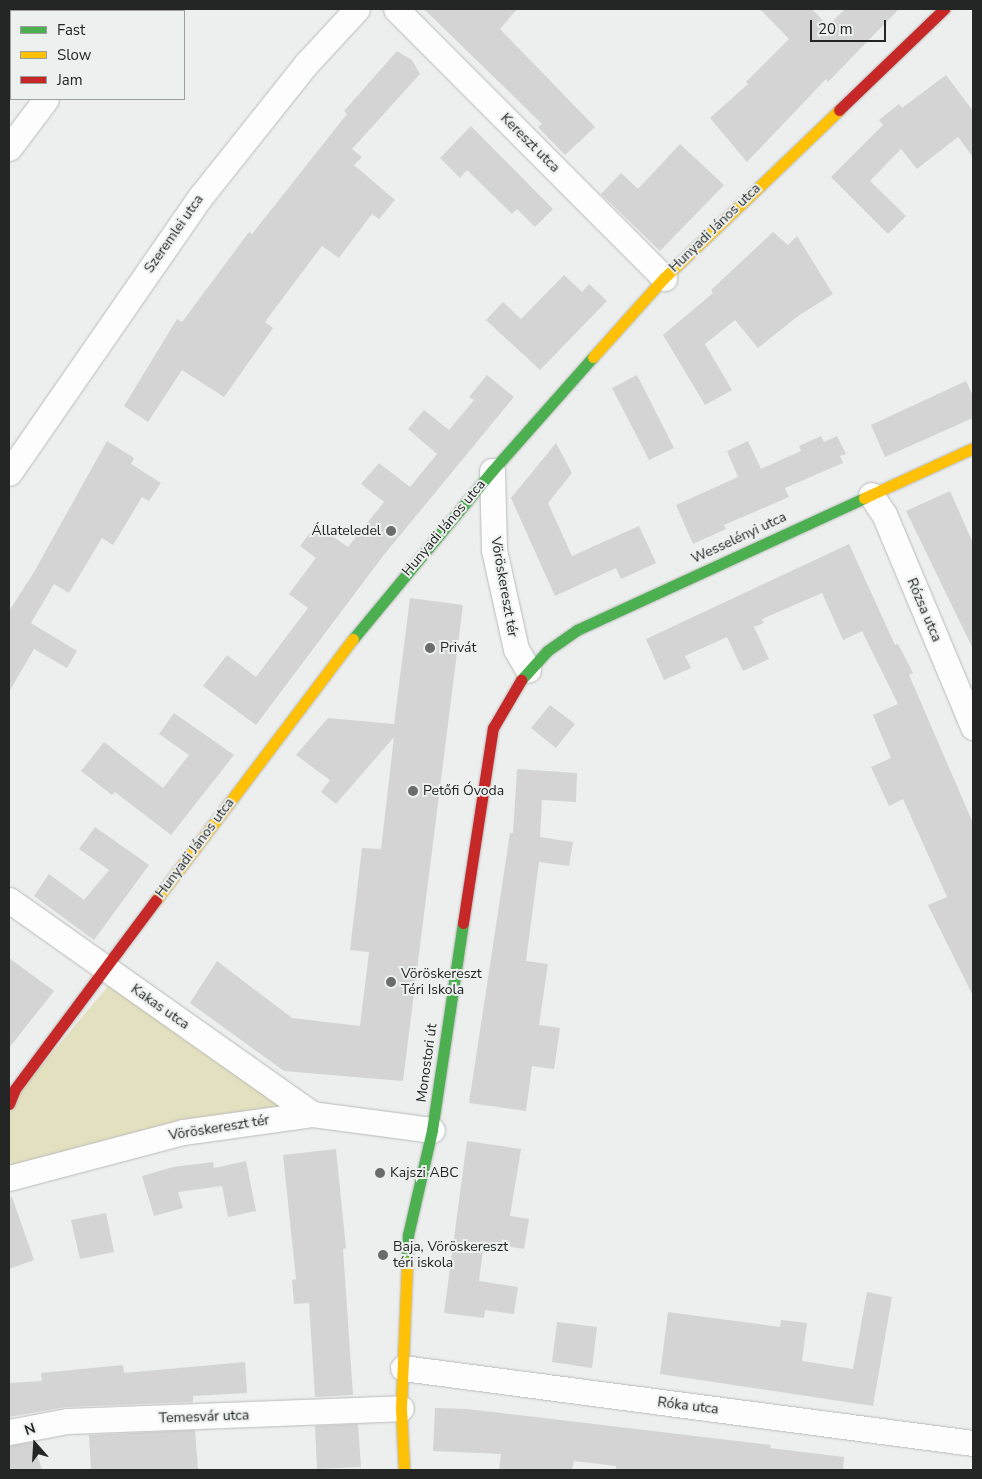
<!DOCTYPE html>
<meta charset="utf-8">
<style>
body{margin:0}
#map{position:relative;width:982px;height:1479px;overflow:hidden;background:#edefee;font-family:"Nunito Sans",sans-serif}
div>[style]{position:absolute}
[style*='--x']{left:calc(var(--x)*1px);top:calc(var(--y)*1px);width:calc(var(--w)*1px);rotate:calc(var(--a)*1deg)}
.green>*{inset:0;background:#e3e0bf}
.building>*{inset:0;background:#d3d4d3}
.roads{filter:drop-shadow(0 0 1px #b8bab9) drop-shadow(0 0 1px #b8bab9)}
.street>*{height:25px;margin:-12.5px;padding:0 12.5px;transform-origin:12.5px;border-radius:12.5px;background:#fcfdfc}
.fast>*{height:11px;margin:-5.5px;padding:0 5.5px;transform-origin:5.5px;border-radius:5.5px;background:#4caf50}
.slow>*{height:11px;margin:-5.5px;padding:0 5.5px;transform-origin:5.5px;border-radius:5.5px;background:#ffc107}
.jam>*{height:11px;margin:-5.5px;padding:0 5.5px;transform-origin:5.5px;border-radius:5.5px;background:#c62828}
.dots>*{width:14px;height:14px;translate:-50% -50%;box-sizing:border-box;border:2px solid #ecf0ee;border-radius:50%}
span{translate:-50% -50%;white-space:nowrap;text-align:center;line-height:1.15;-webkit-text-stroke:4px #ecf0ee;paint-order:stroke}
.street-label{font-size:14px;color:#242625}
.poi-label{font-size:14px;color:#242625}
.right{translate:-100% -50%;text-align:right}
.left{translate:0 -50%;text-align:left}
.frame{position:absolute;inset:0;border:10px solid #242625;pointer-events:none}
.legend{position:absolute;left:10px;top:10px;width:175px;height:90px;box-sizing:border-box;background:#ecf0ee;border:1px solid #9c9f9e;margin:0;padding:6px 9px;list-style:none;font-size:15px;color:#242625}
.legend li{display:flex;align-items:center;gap:10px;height:25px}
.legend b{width:25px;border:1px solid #9c9f9e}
.north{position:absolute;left:10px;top:1419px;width:50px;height:50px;-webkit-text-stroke:4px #ecf0ee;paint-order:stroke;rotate:341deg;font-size:14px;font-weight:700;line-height:20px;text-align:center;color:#242625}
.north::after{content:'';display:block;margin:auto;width:18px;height:22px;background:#242625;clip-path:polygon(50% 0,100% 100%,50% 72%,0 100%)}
.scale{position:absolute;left:810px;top:20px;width:76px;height:22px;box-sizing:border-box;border:2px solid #242625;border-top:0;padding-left:6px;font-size:15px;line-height:18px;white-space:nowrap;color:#242625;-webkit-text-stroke:4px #ecf0ee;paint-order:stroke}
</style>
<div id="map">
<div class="green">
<i style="clip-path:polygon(109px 985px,288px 1108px,15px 1176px,9px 1158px,9px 1104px)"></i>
</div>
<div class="building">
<i style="clip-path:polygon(424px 9px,517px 9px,500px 29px,595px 127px,565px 155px,538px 127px,542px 124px)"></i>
<i style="clip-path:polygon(760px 9px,812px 9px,828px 26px,845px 9px,899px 9px,828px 82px,826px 79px,747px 162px,710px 118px,748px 84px,746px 82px,789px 39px)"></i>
<i style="clip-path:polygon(397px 51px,412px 60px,420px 74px,352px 149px,362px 157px,354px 165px,395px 200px,379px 219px,372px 214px,339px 258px,322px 246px,265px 322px,273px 328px,224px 397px,182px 370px,148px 422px,124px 406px,177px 319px,182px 322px,249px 232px,252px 234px,347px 114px,344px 111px)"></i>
<i style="clip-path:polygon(946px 75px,973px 111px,973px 157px,958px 137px,917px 169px,901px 149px,870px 181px,906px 216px,888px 234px,831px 177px,883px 125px,879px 120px,899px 104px,902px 108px)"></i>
<i style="clip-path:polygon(471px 126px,553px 209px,535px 227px,517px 209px,512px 214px,467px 170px,460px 178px,440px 158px)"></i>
<i style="clip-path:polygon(680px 144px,724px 185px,660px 251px,601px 194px,621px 173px,638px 189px)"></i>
<i style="clip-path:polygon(773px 232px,788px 245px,797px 236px,833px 294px,798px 316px,758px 348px,735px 320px,705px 344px,732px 390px,705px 405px,663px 335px,713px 293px,711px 290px)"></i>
<i style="clip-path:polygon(564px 275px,582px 292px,589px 284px,607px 301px,540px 370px,486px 320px,503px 302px,521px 319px)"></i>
<i style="clip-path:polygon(487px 375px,514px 397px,383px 556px,256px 725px,203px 686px,227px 655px,256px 677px,308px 608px,289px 594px,316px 558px,300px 546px,316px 525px,348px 547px,384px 502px,361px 484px,379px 463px,410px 487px,437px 454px,408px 429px,424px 410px,449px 430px,474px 400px,469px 397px)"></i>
<i style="clip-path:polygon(637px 375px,674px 448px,649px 460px,612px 388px)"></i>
<i style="clip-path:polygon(966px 381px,973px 396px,973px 418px,885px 457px,871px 425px)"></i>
<i style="clip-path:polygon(821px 436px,824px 442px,837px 436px,846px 454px,840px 456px,843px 463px,785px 488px,789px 497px,724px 525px,726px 529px,693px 544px,676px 505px,738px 477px,727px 451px,748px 441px,761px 469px,801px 451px,799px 446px)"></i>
<i style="clip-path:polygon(107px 441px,134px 458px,131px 464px,161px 483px,149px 501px,142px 497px,113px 545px,102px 538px,69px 593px,54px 584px,31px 623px,77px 651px,67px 668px,34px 649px,9px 692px,9px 611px,34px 572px)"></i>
<i style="clip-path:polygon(556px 443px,572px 473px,548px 503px,572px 556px,639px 526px,656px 563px,621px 579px,616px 568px,555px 596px,511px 498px)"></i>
<i style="clip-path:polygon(950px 491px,973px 543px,973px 649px,906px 511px)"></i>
<i style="clip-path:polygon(849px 544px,895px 645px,898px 644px,913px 673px,909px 675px,973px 823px,973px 996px,928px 905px,947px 897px,903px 799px,889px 806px,871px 767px,891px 758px,873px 715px,898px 704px,862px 631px,843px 640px,822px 593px,762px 619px,764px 623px,754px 627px,769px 659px,743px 671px,727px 637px,685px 656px,691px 668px,664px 680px,646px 639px)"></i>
<i style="clip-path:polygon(410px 598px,463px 605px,403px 1081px,284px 1071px,190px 1003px,217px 961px,292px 1018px,360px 1026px,369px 952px,350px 950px,362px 848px,381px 849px,394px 737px,336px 804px,321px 792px,330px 780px,296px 755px,328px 718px,394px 724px)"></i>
<i style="clip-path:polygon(550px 705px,575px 724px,556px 748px,531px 728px)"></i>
<i style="clip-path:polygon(174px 713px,234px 755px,171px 835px,115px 792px,112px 795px,81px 771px,104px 742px,163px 788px,189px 755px,159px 734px)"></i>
<i style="clip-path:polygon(517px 769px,577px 773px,576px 802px,542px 800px,540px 837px,573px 842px,569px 866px,539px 862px,526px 961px,548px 964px,539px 1025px,560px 1028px,554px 1069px,532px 1066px,526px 1111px,469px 1103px,510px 833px,513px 833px)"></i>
<i style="clip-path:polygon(95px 827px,149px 865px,94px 940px,34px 896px,49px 874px,84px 900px,109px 870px,79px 849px)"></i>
<i style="clip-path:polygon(9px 958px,54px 991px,9px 1048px)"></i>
<i style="clip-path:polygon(467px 1141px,521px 1149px,510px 1216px,529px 1219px,524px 1249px,484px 1243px,479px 1281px,518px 1287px,514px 1314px,485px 1310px,484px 1318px,444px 1313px)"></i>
<i style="clip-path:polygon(336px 1149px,346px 1248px,343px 1249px,353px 1395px,315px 1397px,309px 1303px,294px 1304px,292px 1280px,296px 1279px,283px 1155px)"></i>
<i style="clip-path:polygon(246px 1161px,256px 1211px,228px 1217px,222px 1186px,178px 1192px,183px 1208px,154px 1216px,142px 1176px,173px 1167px,213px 1162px,214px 1168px)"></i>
<i style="clip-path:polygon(12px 1197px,34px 1260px,9px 1269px,9px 1198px)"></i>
<i style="clip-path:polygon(106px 1213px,114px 1252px,80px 1259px,71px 1220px)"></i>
<i style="clip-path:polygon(867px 1292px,892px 1297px,873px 1406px,660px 1374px,668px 1312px,780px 1327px,781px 1320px,807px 1323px,802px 1361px,853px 1369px)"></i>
<i style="clip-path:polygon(557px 1322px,597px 1327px,592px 1368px,552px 1362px)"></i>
<i style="clip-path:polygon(245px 1362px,247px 1393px,193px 1396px,193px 1402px,66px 1407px,9px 1417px,9px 1383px,42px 1381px,41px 1373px,123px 1365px,124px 1373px)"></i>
<i style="clip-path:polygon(435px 1408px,467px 1409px,771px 1445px,770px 1448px,844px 1457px,843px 1470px,616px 1470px,616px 1466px,574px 1461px,572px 1470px,499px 1470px,501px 1454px,433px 1451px)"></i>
<i style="clip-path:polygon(358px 1424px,361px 1467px,317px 1469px,315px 1426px)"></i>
<i style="clip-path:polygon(195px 1430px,198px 1469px,91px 1470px,89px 1435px)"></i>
<i style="clip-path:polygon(33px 1442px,42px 1470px,9px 1470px,9px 1446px)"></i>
</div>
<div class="roads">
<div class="street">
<i style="--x:396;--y:9;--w:380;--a:45.1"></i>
<i style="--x:115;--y:11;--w:3;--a:-45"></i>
<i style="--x:9;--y:148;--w:61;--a:-52.9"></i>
<i style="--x:492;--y:471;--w:79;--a:88.5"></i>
<i style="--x:494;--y:550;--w:101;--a:77.5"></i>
<i style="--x:516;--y:649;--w:24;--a:60"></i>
<i style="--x:9;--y:473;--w:337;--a:-55.3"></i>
<i style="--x:201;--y:196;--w:169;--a:-51.5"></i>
<i style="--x:306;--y:64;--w:75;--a:-47.2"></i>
<i style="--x:871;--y:495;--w:23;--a:56"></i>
<i style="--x:884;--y:514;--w:231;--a:67.3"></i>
<i style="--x:9;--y:900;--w:371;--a:35.2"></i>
<i style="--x:9;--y:1178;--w:180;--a:-14.8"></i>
<i style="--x:183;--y:1132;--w:130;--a:-7.9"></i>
<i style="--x:312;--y:1114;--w:121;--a:7.6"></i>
<i style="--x:403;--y:1368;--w:575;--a:7.5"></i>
<i style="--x:9;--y:1432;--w:59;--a:-10.7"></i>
<i style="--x:67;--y:1421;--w:334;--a:-2.2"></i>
</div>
<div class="fast">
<i style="--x:353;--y:639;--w:218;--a:-50.4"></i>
<i style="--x:492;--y:471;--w:152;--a:-48.5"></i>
<i style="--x:521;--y:680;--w:39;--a:-48"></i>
<i style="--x:547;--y:651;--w:37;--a:-35"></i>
<i style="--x:577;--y:630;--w:316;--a:-24.7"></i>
<i style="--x:407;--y:1262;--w:27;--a:-88"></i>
<i style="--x:408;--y:1235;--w:108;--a:-77.1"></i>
<i style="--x:432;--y:1130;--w:209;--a:-81.5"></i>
</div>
<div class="slow">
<i style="--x:593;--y:357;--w:106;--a:-48.1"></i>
<i style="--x:664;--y:278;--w:243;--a:-43.8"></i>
<i style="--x:864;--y:498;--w:120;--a:-24.6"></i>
<i style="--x:156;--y:900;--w:327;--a:-53"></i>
<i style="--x:404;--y:1470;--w:62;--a:-92.8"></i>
<i style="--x:401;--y:1408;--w:146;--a:-87.6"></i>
</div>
<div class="jam">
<i style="--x:839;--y:110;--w:146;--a:-43.9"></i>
<i style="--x:463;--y:923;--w:197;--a:-81.3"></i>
<i style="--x:493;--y:728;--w:56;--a:-59.7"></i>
<i style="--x:9;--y:1104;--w:16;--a:-68"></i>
<i style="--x:15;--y:1089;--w:236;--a:-53.3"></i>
</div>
</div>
<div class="dots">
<i style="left:391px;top:531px;background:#6a6c6b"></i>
<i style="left:430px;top:648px;background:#6a6c6b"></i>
<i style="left:413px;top:791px;background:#6a6c6b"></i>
<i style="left:391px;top:982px;background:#6a6c6b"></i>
<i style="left:380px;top:1173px;background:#6a6c6b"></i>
<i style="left:383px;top:1255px;background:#6a6c6b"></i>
</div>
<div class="street-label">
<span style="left:530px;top:143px;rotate:45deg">Kereszt utca</span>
<span style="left:715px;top:228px;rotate:-44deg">Hunyadi János utca</span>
<span style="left:174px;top:234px;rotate:-55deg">Szeremlei utca</span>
<span style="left:444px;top:528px;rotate:-50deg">Hunyadi János utca</span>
<span style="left:739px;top:538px;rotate:-25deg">Wesselényi utca</span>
<span style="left:504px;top:587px;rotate:80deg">Vöröskereszt tér</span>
<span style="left:924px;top:610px;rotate:67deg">Rózsa utca</span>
<span style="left:195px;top:848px;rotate:-53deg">Hunyadi János utca</span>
<span style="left:160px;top:1007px;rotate:35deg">Kakas utca</span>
<span style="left:427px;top:1063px;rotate:-82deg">Monostori út</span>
<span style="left:219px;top:1128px;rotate:-9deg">Vöröskereszt tér</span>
<span style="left:688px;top:1406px;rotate:7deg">Róka utca</span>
<span style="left:204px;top:1417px;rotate:-2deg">Temesvár utca</span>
</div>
<div class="poi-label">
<span class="right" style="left:381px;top:531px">Állateledel</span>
<span class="left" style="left:440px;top:648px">Privát</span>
<span class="left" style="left:423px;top:791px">Petőfi Óvoda</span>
<span class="left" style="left:401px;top:982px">Vöröskereszt<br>Téri Iskola</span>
<span class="left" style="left:390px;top:1173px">Kajszi ABC</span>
<span class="left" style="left:393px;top:1255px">Baja, Vöröskereszt<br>téri iskola</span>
</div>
<div class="frame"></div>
<ul class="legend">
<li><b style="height:6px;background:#4caf50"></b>Fast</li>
<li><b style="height:6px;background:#ffc107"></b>Slow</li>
<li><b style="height:6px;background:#c62828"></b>Jam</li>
</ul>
<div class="north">N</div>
<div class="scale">20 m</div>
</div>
